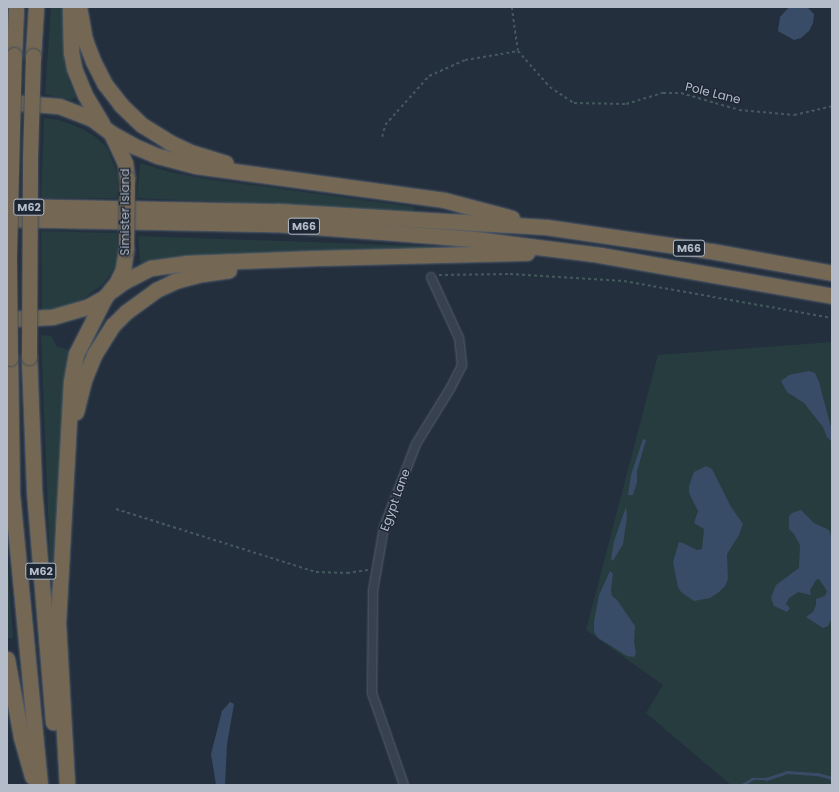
<!DOCTYPE html>
<style>
body{margin:0}
#map{position:relative;width:839px;height:792px;overflow:hidden;background:#242f3e;font-family:Poppins,sans-serif}
div>[style]{position:absolute}
[style*='--x']{left:calc(var(--x)*1px);top:calc(var(--y)*1px);width:calc(var(--w)*1px);rotate:calc(var(--a)*1deg)}
.green>*{inset:0;background:#263c3f}
.water>*{inset:0;background:#394c67}
.stream>*{height:2.5px;margin:-1.25px;padding:0 1.25px;transform-origin:1.25px;border-radius:1.25px;background:#394c67}
.path>*{height:1.5px;margin-top:-0.75px;transform-origin:0;background:repeating-linear-gradient(90deg,#44595c 0 3px,transparent 0 6px)}
.roads{filter:drop-shadow(0 0 1px #565f6c) drop-shadow(0 0 1px #565f6c)}
.minor>*{height:8px;margin:-4px;padding:0 4px;transform-origin:4px;border-radius:4px;background:#38414e}
.motorway>*{height:15px;margin:-7.5px;padding:0 7.5px;transform-origin:7.5px;border-radius:7.5px;background:#746855}
.bridges{filter:drop-shadow(0 0 1px #434c59) drop-shadow(0 0 1px #434c59)}
.motorway-bridge>*{height:15px;margin:-7.5px;padding:0 7.5px;transform-origin:7.5px;border-radius:7.5px;background:#746855}
span{translate:-50% -50%;white-space:nowrap;text-align:center;line-height:1.15;-webkit-text-stroke:3px #1d2633;paint-order:stroke}
.shield-label span{padding:1px 3px;background:#1d2633;border:1px solid;border-radius:3px;-webkit-text-stroke-width:0}
.shield-label{font-size:11px;color:#b4bcc9;font-weight:700}
.street-label{font-size:12px;color:#b4bcc9}
.frame{position:absolute;inset:0;border:8px solid #b4bcc9;pointer-events:none}
</style>
<div id="map">
<div class="green">
<i style="clip-path:polygon(51px 7px,65px 7px,64px 61px,69px 81px,76px 96px,72px 100px,45px 94px)"></i>
<i style="clip-path:polygon(44px 118px,59px 120px,83px 129px,97px 138px,107px 148px,119px 178px,117px 198px,41px 198px)"></i>
<i style="clip-path:polygon(140px 163px,170px 172px,207px 179px,414px 207px,415px 211px,137px 198px)"></i>
<i style="clip-path:polygon(41px 231px,117px 233px,117px 264px,103px 284px,82px 300px,63px 307px,42px 311px)"></i>
<i style="clip-path:polygon(138px 236px,450px 247px,141px 267px)"></i>
<i style="clip-path:polygon(41px 335px,51px 336px,57px 347px,68px 349px,51px 589px)"></i>
<i style="clip-path:polygon(832px 342px,832px 785px,731px 785px,646px 713px,663px 685px,586px 630px,658px 355px)"></i>
<i style="clip-path:polygon(7px 550px,13px 638px,8px 638px,7px 632px)"></i>
</div>
<div class="water">
<i style="clip-path:polygon(789px 7px,807px 7px,814px 14px,813px 23px,809px 31px,801px 38px,794px 40px,778px 31px,780px 17px)"></i>
<i style="clip-path:polygon(809px 371px,815px 373px,819px 382px,832px 431px,832px 442px,827px 437px,823px 427px,804px 403px,787px 392px,781px 381px,789px 375px)"></i>
<i style="clip-path:polygon(643px 439px,646px 440px,637px 471px,637px 482px,633px 495px,628px 495px,631px 475px)"></i>
<i style="clip-path:polygon(706px 466px,712px 469px,731px 507px,743px 524px,739px 535px,727px 554px,728px 579px,725px 586px,719px 592px,710px 598px,694px 601px,681px 592px,678px 587px,673px 562px,679px 542px,683px 543px,697px 550px,702px 549px,704px 529px,694px 523px,698px 511px,689px 493px,689px 486px,694px 472px)"></i>
<i style="clip-path:polygon(626px 507px,627px 517px,623px 544px,613px 561px,611px 559px,614px 541px)"></i>
<i style="clip-path:polygon(801px 510px,814px 523px,829px 530px,832px 539px,832px 618px,828px 626px,823px 628px,806px 617px,813px 612px,816px 605px,816px 599px,825px 596px,827px 591px,819px 579px,816px 580px,810px 590px,811px 595px,798px 592px,789px 598px,786px 604px,790px 608px,787px 612px,774px 606px,771px 598px,776px 585px,799px 568px,800px 545px,794px 534px,789px 529px,789px 516px,792px 513px)"></i>
<i style="clip-path:polygon(610px 571px,613px 574px,611px 590px,612px 596px,617px 600px,635px 626px,634px 642px,636px 654px,634px 657px,627px 656px,608px 644px,598px 638px,594px 632px,594px 622px,599px 595px)"></i>
<i style="clip-path:polygon(230px 702px,234px 704px,227px 744px,225px 785px,216px 785px,211px 754px,222px 711px)"></i>
</div>
<div class="stream">
<i style="--x:742;--y:785;--w:12;--a:-31"></i>
<i style="--x:752;--y:779;--w:14;--a:0"></i>
<i style="--x:766;--y:779;--w:22;--a:-18"></i>
<i style="--x:787;--y:772;--w:31;--a:4"></i>
<i style="--x:818;--y:774;--w:15;--a:16"></i>
</div>
<div class="path">
<i style="--x:512;--y:7;--w:44;--a:82.2"></i>
<i style="--x:518;--y:51;--w:48;--a:48.4"></i>
<i style="--x:550;--y:87;--w:29;--a:34"></i>
<i style="--x:574;--y:103;--w:52;--a:1.1"></i>
<i style="--x:626;--y:104;--w:39;--a:-17"></i>
<i style="--x:663;--y:93;--w:18;--a:0"></i>
<i style="--x:681;--y:93;--w:60;--a:16.3"></i>
<i style="--x:739;--y:110;--w:55;--a:5.2"></i>
<i style="--x:794;--y:115;--w:39;--a:-13"></i>
<i style="--x:382;--y:137;--w:12;--a:-76"></i>
<i style="--x:385;--y:125;--w:66;--a:-48.1"></i>
<i style="--x:429;--y:76;--w:39;--a:-24"></i>
<i style="--x:465;--y:60;--w:54;--a:-9.6"></i>
<i style="--x:439;--y:275;--w:71;--a:-0.8"></i>
<i style="--x:510;--y:274;--w:114;--a:3.5"></i>
<i style="--x:624;--y:281;--w:211;--a:10.1"></i>
<i style="--x:116;--y:509;--w:210;--a:17.5"></i>
<i style="--x:316;--y:572;--w:31;--a:2"></i>
<i style="--x:347;--y:573;--w:21;--a:-8"></i>
</div>
<div class="roads">
<div class="minor">
<i style="--x:404;--y:785;--w:97;--a:-109.2"></i>
<i style="--x:372;--y:693;--w:102;--a:-89.4"></i>
<i style="--x:373;--y:591;--w:65;--a:-80.2"></i>
<i style="--x:384;--y:527;--w:89;--a:-68.9"></i>
<i style="--x:416;--y:444;--w:65;--a:-58.3"></i>
<i style="--x:450;--y:389;--w:27;--a:-63"></i>
<i style="--x:462;--y:365;--w:27;--a:-96"></i>
<i style="--x:459;--y:338;--w:67;--a:-114.7"></i>
</div>
<div class="motorway">
<i style="--x:70;--y:7;--w:45;--a:88.7"></i>
<i style="--x:71;--y:52;--w:16;--a:79"></i>
<i style="--x:74;--y:68;--w:29;--a:68"></i>
<i style="--x:85;--y:95;--w:33;--a:59"></i>
<i style="--x:79;--y:7;--w:34;--a:80"></i>
<i style="--x:85;--y:40;--w:22;--a:69"></i>
<i style="--x:93;--y:61;--w:25;--a:63"></i>
<i style="--x:104;--y:83;--w:28;--a:52"></i>
<i style="--x:121;--y:105;--w:29;--a:44"></i>
<i style="--x:142;--y:125;--w:32;--a:32"></i>
<i style="--x:169;--y:142;--w:26;--a:25"></i>
<i style="--x:193;--y:153;--w:34;--a:17"></i>
<i style="--x:14;--y:55;--w:48;--a:-87.6"></i>
<i style="--x:33;--y:56;--w:49;--a:-86.5"></i>
<i style="--x:7;--y:102;--w:52;--a:4.4"></i>
<i style="--x:59;--y:106;--w:34;--a:21"></i>
<i style="--x:91;--y:118;--w:25;--a:37"></i>
<i style="--x:111;--y:133;--w:33;--a:65"></i>
<i style="--x:125;--y:163;--w:15;--a:82"></i>
<i style="--x:111;--y:133;--w:26;--a:29"></i>
<i style="--x:134;--y:146;--w:26;--a:23"></i>
<i style="--x:158;--y:156;--w:39;--a:15"></i>
<i style="--x:196;--y:166;--w:250;--a:7.8"></i>
<i style="--x:444;--y:200;--w:70;--a:14.8"></i>
<i style="--x:7;--y:206;--w:270;--a:1.1"></i>
<i style="--x:277;--y:211;--w:269;--a:3.4"></i>
<i style="--x:546;--y:227;--w:167;--a:8.3"></i>
<i style="--x:711;--y:251;--w:123;--a:10.3"></i>
<i style="--x:7;--y:219;--w:269;--a:1.1"></i>
<i style="--x:276;--y:224;--w:199;--a:4.3"></i>
<i style="--x:474;--y:239;--w:127;--a:7.2"></i>
<i style="--x:600;--y:255;--w:236;--a:10"></i>
<i style="--x:111;--y:291;--w:17;--a:-36"></i>
<i style="--x:125;--y:281;--w:29;--a:-27"></i>
<i style="--x:151;--y:268;--w:35;--a:-8"></i>
<i style="--x:186;--y:263;--w:131;--a:-2.2"></i>
<i style="--x:317;--y:258;--w:210;--a:-1.4"></i>
<i style="--x:7;--y:319;--w:45;--a:-2.5"></i>
<i style="--x:52;--y:317;--w:36;--a:-16"></i>
<i style="--x:87;--y:307;--w:21;--a:-29"></i>
<i style="--x:105;--y:297;--w:19;--a:-51"></i>
<i style="--x:117;--y:282;--w:14;--a:-65"></i>
<i style="--x:123;--y:269;--w:20;--a:-81"></i>
<i style="--x:29;--y:357;--w:133;--a:87.8"></i>
<i style="--x:34;--y:490;--w:233;--a:85.3"></i>
<i style="--x:10;--y:358;--w:137;--a:89.2"></i>
<i style="--x:12;--y:495;--w:291;--a:84.5"></i>
<i style="--x:76;--y:412;--w:33;--a:-76"></i>
<i style="--x:84;--y:380;--w:27;--a:-68"></i>
<i style="--x:94;--y:355;--w:36;--a:-58"></i>
<i style="--x:113;--y:325;--w:18;--a:-45"></i>
<i style="--x:126;--y:312;--w:37;--a:-36"></i>
<i style="--x:156;--y:290;--w:21;--a:-25"></i>
<i style="--x:175;--y:281;--w:28;--a:-15"></i>
<i style="--x:202;--y:274;--w:27;--a:-8"></i>
<i style="--x:7;--y:659;--w:79;--a:79.8"></i>
<i style="--x:21;--y:737;--w:41;--a:74.2"></i>
<i style="--x:67;--y:785;--w:163;--a:-93.2"></i>
<i style="--x:58;--y:622;--w:240;--a:-86.9"></i>
<i style="--x:71;--y:382;--w:28;--a:-80"></i>
<i style="--x:76;--y:354;--w:64;--a:-63"></i>
</div>
</div>
<div class="bridges">
<div class="motorway-bridge">
<i style="--x:126;--y:249;--w:71;--a:-89.2"></i>
<i style="--x:29;--y:357;--w:199;--a:-89.7"></i>
<i style="--x:30;--y:158;--w:102;--a:-88.3"></i>
<i style="--x:10;--y:358;--w:104;--a:-90.6"></i>
<i style="--x:9;--y:254;--w:199;--a:-88.6"></i>
</div>
</div>
<div class="shield-label">
<span style="left:29px;top:207px">M62</span>
<span style="left:304px;top:226px">M66</span>
<span style="left:689px;top:248px">M66</span>
<span style="left:41px;top:571px">M62</span>
</div>
<div class="street-label">
<span style="left:713px;top:93px;rotate:14deg">Pole Lane</span>
<span style="left:125px;top:212px;rotate:-90deg">Simister Island</span>
<span style="left:395px;top:500px;rotate:-70deg">Egypt Lane</span>
</div>
<div class="frame"></div>
</div>
